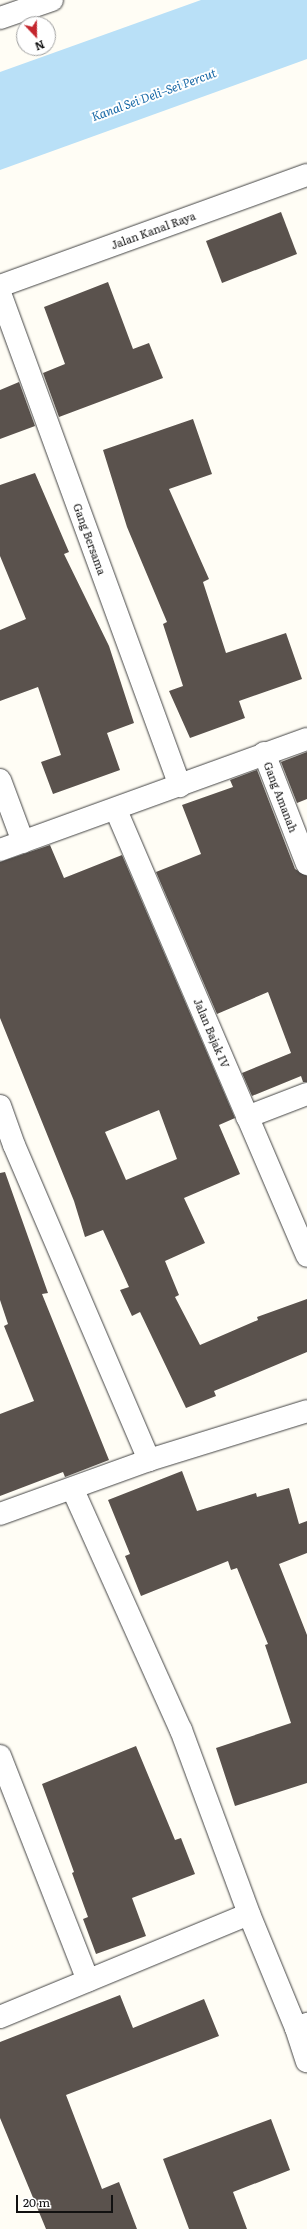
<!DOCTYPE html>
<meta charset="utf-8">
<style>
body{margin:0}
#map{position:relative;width:307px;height:2229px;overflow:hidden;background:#fffdf5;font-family:Literata,serif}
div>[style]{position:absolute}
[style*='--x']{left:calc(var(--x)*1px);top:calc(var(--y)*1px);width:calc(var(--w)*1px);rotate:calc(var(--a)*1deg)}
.water>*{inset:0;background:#b9e0f7}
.building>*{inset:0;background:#5a524d}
.roads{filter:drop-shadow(0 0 1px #444) drop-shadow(0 0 1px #444)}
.minor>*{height:22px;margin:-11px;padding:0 11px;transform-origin:11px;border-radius:11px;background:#fff}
span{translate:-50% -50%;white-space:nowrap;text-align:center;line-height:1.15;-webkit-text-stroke:4px #fff;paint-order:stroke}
.street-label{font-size:11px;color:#111}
.water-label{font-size:12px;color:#1768a6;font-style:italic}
.north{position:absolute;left:16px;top:16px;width:40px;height:40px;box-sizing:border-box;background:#fff;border:1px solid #a0a0a0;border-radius:50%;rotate:158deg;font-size:11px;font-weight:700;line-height:16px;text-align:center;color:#111}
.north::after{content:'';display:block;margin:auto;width:14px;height:18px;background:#c4262e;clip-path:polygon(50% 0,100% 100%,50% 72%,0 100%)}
.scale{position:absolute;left:16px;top:2195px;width:97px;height:18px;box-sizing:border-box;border:2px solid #111;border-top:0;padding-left:5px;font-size:12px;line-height:14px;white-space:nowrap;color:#111;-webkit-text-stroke:3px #fff;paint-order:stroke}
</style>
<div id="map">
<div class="water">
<i style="clip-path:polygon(201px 0,307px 0,307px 59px,0 170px,0 72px)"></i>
</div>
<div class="building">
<i style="clip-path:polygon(281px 212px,297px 254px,222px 283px,206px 241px)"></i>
<i style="clip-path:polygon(108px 282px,133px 349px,149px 343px,163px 378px,59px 417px,43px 373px,65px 364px,44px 307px)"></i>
<i style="clip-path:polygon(19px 382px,35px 426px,0 439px,0 390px)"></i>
<i style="clip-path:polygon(193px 419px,212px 474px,169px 489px,209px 579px,203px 582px,226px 653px,286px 633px,302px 679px,239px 701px,245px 718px,190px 738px,169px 691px,183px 686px,163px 624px,167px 622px,127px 527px,103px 450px)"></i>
<i style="clip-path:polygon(35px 473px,69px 552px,64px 554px,109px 646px,134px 723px,107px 733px,120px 770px,53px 794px,41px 762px,61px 755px,38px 687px,0 701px,0 630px,26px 619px,0 556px,0 485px)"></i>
<i style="clip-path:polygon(307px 752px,307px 799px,297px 803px,281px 762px)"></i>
<i style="clip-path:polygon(257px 770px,295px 869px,307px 876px,307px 1082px,303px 1082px,301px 1076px,252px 1096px,242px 1073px,291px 1053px,268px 992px,217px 1014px,156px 872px,201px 854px,182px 805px,233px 787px,230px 780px)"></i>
<i style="clip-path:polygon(evenodd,50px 845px,64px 878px,122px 855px,235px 1118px,219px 1125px,240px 1174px,184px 1198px,205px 1243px,165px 1261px,179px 1295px,175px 1297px,200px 1345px,258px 1320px,257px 1317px,307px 1299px,307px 1352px,214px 1391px,216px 1396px,186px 1408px,140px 1312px,132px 1316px,120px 1290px,129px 1287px,103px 1230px,85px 1237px,74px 1201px,0 1018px,0 862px,50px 845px,159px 1110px,177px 1159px,126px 1180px,105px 1132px,159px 1110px)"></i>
<i style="clip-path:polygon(5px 1172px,48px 1293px,42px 1294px,109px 1460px,65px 1477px,63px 1472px,0 1496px,0 1414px,34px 1401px,4px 1326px,8px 1324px,0 1300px,0 1173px)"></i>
<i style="clip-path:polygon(182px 1471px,197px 1511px,256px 1493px,257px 1497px,289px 1488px,299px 1524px,307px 1521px,307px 1553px,279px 1564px,307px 1635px,307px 1783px,235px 1806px,216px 1748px,291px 1723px,265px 1645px,268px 1644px,237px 1568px,231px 1570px,228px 1561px,141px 1596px,125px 1556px,130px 1554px,108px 1500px)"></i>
<i style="clip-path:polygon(136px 1746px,175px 1840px,181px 1838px,195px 1874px,132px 1898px,146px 1936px,96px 1954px,83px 1919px,88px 1917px,72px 1873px,74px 1872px,42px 1784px)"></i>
<i style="clip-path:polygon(120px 1995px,133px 2028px,204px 1999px,219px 2036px,66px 2095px,102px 2189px,119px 2182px,137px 2229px,46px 2229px,0 2118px,0 2042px)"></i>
<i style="clip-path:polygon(271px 2119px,290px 2170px,233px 2192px,247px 2229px,189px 2229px,163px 2159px)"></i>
</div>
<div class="roads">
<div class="minor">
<i style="--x:0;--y:18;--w:55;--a:-19.1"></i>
<i style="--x:0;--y:286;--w:326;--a:-19.9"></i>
<i style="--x:0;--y:293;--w:525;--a:69.94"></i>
<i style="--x:264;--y:753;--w:119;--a:68.8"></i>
<i style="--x:0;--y:780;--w:66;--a:69.6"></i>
<i style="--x:116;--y:810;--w:485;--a:66.8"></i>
<i style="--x:0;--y:850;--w:326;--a:-19.9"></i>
<i style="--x:0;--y:1106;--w:41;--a:70.3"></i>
<i style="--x:14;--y:1145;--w:343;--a:66.8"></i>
<i style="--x:247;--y:1117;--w:64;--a:-21"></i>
<i style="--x:73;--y:1490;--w:263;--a:65.8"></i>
<i style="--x:181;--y:1730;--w:196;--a:69.7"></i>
<i style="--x:0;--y:1514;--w:158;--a:-19.9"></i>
<i style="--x:149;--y:1460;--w:165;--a:-17.2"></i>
<i style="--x:0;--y:1756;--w:241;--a:68.6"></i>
<i style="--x:0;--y:2017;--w:269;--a:-22.5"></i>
<i style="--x:249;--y:1914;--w:123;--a:67.6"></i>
<i style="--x:296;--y:2028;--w:12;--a:-20"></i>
<i style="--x:296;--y:2028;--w:35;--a:72"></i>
</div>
</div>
<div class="street-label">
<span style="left:153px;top:230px;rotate:-20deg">Jalan Kanal Raya</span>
<span style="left:90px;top:539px;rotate:70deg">Gang Bersama</span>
<span style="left:281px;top:797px;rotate:69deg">Gang Amanah</span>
<span style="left:212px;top:1033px;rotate:67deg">Jalan Bajak IV</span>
</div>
<div class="water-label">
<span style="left:154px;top:95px;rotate:-20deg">Kanal Sei Deli–Sei Percut</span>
</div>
<div class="north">N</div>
<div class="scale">20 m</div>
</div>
